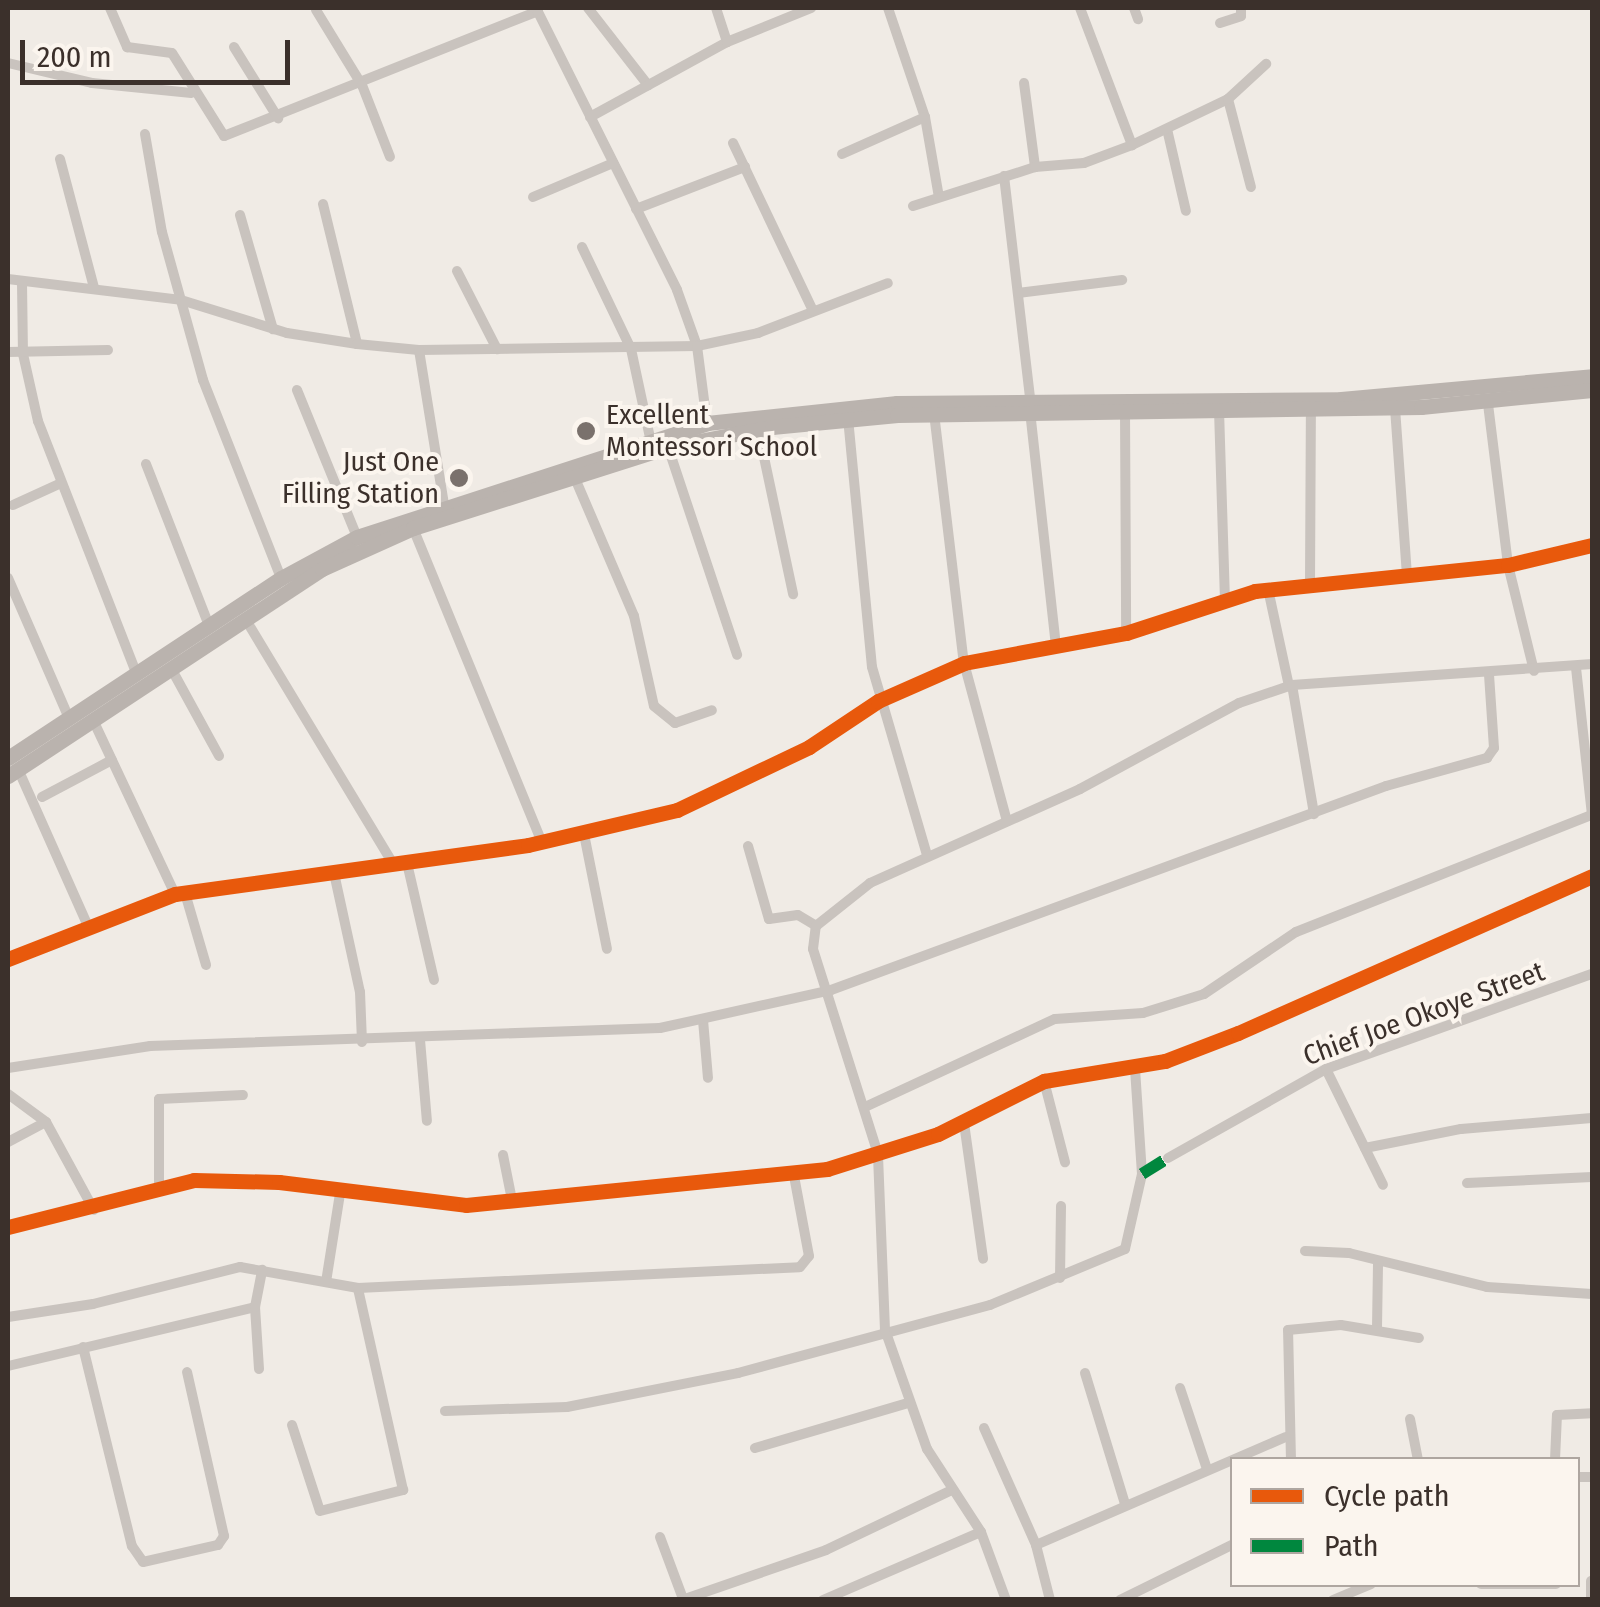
<!DOCTYPE html>
<style>
body{margin:0}
#map{position:relative;width:1600px;height:1607px;overflow:hidden;background:#f0ebe5;font-family:"Fira Sans Condensed",sans-serif}
div>[style]{position:absolute}
[style*='--x']{left:calc(var(--x)*1px);top:calc(var(--y)*1px);width:calc(var(--w)*1px);rotate:calc(var(--a)*1deg)}
.minor>*{height:10px;margin:-5px;padding:0 5px;transform-origin:5px;border-radius:5px;background:#c9c3be}
.secondary>*{height:15px;margin:-7.5px;padding:0 7.5px;transform-origin:7.5px;border-radius:7.5px;background:#bab3ae}
.quiet>*{height:12px;margin-top:-6px;transform-origin:0;background:repeating-linear-gradient(90deg,#00873e 0 25px,transparent 0 37px)}
.cycleway>*{height:15px;margin:-7.5px;padding:0 7.5px;transform-origin:7.5px;border-radius:7.5px;background:#e8590c}
.dots>*{width:28px;height:28px;translate:-50% -50%;box-sizing:border-box;border:5px solid #fbf5ee;border-radius:50%}
span{translate:-50% -50%;white-space:nowrap;text-align:center;line-height:1.15;-webkit-text-stroke:8px #fbf5ee;paint-order:stroke}
.poi-label{font-size:28px;color:#3b302b}
.left{translate:0 -50%;text-align:left}
.right{translate:-100% -50%;text-align:right}
.street-label{font-size:28px;color:#3b302b}
.frame{position:absolute;inset:0;border:10px solid #3b302b;pointer-events:none}
.legend{position:absolute;left:1230px;top:1457px;width:350px;height:130px;box-sizing:border-box;background:#fbf5ee;border:2px solid #aea6a0;margin:0;padding:12px 18px;list-style:none;font-size:30px;color:#3b302b}
.legend li{display:flex;align-items:center;gap:20px;height:50px}
.legend b{width:50px;border:2px solid #aea6a0}
.scale{position:absolute;left:20px;top:40px;width:270px;height:45px;box-sizing:border-box;border:5px solid #3b302b;border-top:0;padding-left:12px;font-size:30px;line-height:35px;white-space:nowrap;color:#3b302b;-webkit-text-stroke:8px #fbf5ee;paint-order:stroke}
</style>
<div id="map">
<div class="minor">
<i style="--x:110;--y:8;--w:43;--a:66.4"></i>
<i style="--x:127;--y:47;--w:45;--a:7.6"></i>
<i style="--x:172;--y:53;--w:98;--a:57.9"></i>
<i style="--x:224;--y:136;--w:338;--a:-21.7"></i>
<i style="--x:536;--y:8;--w:315;--a:63.4"></i>
<i style="--x:677;--y:290;--w:59;--a:70.3"></i>
<i style="--x:697;--y:346;--w:62;--a:-12"></i>
<i style="--x:758;--y:333;--w:139;--a:-21"></i>
<i style="--x:588;--y:8;--w:98;--a:52.1"></i>
<i style="--x:716;--y:8;--w:36;--a:72"></i>
<i style="--x:888;--y:8;--w:115;--a:71.3"></i>
<i style="--x:925;--y:117;--w:81;--a:80.1"></i>
<i style="--x:1080;--y:8;--w:147;--a:69.2"></i>
<i style="--x:1134;--y:8;--w:12;--a:70"></i>
<i style="--x:316;--y:10;--w:88;--a:58.5"></i>
<i style="--x:362;--y:85;--w:77;--a:68.7"></i>
<i style="--x:1220;--y:23;--w:22;--a:-18"></i>
<i style="--x:1241;--y:16;--w:8;--a:-90"></i>
<i style="--x:234;--y:47;--w:84;--a:58.2"></i>
<i style="--x:8;--y:63;--w:86;--a:13.4"></i>
<i style="--x:92;--y:83;--w:100;--a:5.7"></i>
<i style="--x:1024;--y:83;--w:85;--a:82.5"></i>
<i style="--x:1228;--y:99;--w:91;--a:75.4"></i>
<i style="--x:590;--y:117;--w:156;--a:-28.7"></i>
<i style="--x:727;--y:42;--w:91;--a:-22"></i>
<i style="--x:1167;--y:129;--w:84;--a:77"></i>
<i style="--x:145;--y:134;--w:99;--a:80.2"></i>
<i style="--x:162;--y:232;--w:154;--a:74.5"></i>
<i style="--x:203;--y:380;--w:213;--a:68.5"></i>
<i style="--x:733;--y:143;--w:186;--a:64.5"></i>
<i style="--x:842;--y:154;--w:91;--a:-24"></i>
<i style="--x:60;--y:159;--w:133;--a:75.2"></i>
<i style="--x:1004;--y:176;--w:224;--a:83.3"></i>
<i style="--x:533;--y:197;--w:87;--a:-23"></i>
<i style="--x:323;--y:204;--w:144;--a:76.3"></i>
<i style="--x:913;--y:206;--w:128;--a:-17.7"></i>
<i style="--x:1035;--y:167;--w:49;--a:-4.7"></i>
<i style="--x:1084;--y:163;--w:51;--a:-20.6"></i>
<i style="--x:1132;--y:145;--w:106;--a:-25.6"></i>
<i style="--x:1228;--y:99;--w:52;--a:-42.6"></i>
<i style="--x:636;--y:209;--w:117;--a:-21.1"></i>
<i style="--x:240;--y:215;--w:119;--a:73.9"></i>
<i style="--x:582;--y:247;--w:113;--a:64.3"></i>
<i style="--x:631;--y:349;--w:91;--a:77.9"></i>
<i style="--x:457;--y:271;--w:88;--a:62.9"></i>
<i style="--x:8;--y:279;--w:174;--a:6.9"></i>
<i style="--x:181;--y:300;--w:111;--a:17.3"></i>
<i style="--x:287;--y:333;--w:71;--a:8.9"></i>
<i style="--x:357;--y:344;--w:62;--a:5.5"></i>
<i style="--x:419;--y:350;--w:278;--a:-0.8"></i>
<i style="--x:697;--y:346;--w:78;--a:82.6"></i>
<i style="--x:22;--y:283;--w:71;--a:89.2"></i>
<i style="--x:23;--y:354;--w:69;--a:77.4"></i>
<i style="--x:38;--y:421;--w:273;--a:68.7"></i>
<i style="--x:1018;--y:293;--w:105;--a:-7.1"></i>
<i style="--x:419;--y:350;--w:157;--a:80.8"></i>
<i style="--x:8;--y:352;--w:100;--a:-1.1"></i>
<i style="--x:297;--y:390;--w:159;--a:67.8"></i>
<i style="--x:1488;--y:404;--w:162;--a:82.9"></i>
<i style="--x:1508;--y:565;--w:109;--a:76.2"></i>
<i style="--x:1395;--y:408;--w:166;--a:85.9"></i>
<i style="--x:1125;--y:410;--w:223;--a:89.7"></i>
<i style="--x:1219;--y:410;--w:191;--a:88.2"></i>
<i style="--x:1030;--y:411;--w:236;--a:83.7"></i>
<i style="--x:934;--y:413;--w:252;--a:83.2"></i>
<i style="--x:964;--y:663;--w:164;--a:74.8"></i>
<i style="--x:848;--y:418;--w:250;--a:84.5"></i>
<i style="--x:872;--y:667;--w:196;--a:73.7"></i>
<i style="--x:758;--y:429;--w:169;--a:78"></i>
<i style="--x:668;--y:447;--w:219;--a:71.6"></i>
<i style="--x:146;--y:464;--w:174;--a:68.7"></i>
<i style="--x:574;--y:476;--w:152;--a:66.8"></i>
<i style="--x:634;--y:616;--w:92;--a:77.5"></i>
<i style="--x:654;--y:706;--w:27;--a:39"></i>
<i style="--x:675;--y:723;--w:39;--a:-19"></i>
<i style="--x:13;--y:505;--w:53;--a:-24.6"></i>
<i style="--x:413;--y:528;--w:339;--a:67.7"></i>
<i style="--x:8;--y:578;--w:153;--a:66.5"></i>
<i style="--x:1310;--y:582;--w:172;--a:-89.7"></i>
<i style="--x:1268;--y:589;--w:99;--a:77.8"></i>
<i style="--x:246;--y:620;--w:286;--a:58.9"></i>
<i style="--x:172;--y:670;--w:98;--a:61.3"></i>
<i style="--x:1292;--y:685;--w:131;--a:80.3"></i>
<i style="--x:94;--y:722;--w:190;--a:64.8"></i>
<i style="--x:18;--y:769;--w:170;--a:66"></i>
<i style="--x:42;--y:797;--w:79;--a:-27.9"></i>
<i style="--x:584;--y:834;--w:117;--a:78.7"></i>
<i style="--x:748;--y:846;--w:76;--a:74"></i>
<i style="--x:769;--y:919;--w:29;--a:-8"></i>
<i style="--x:798;--y:915;--w:21;--a:31"></i>
<i style="--x:407;--y:863;--w:120;--a:77"></i>
<i style="--x:334;--y:873;--w:122;--a:77.7"></i>
<i style="--x:360;--y:992;--w:50;--a:87.7"></i>
<i style="--x:185;--y:893;--w:75;--a:73.7"></i>
<i style="--x:8;--y:959;--w:179;--a:-21.3"></i>
<i style="--x:175;--y:894;--w:356;--a:-7.9"></i>
<i style="--x:528;--y:845;--w:153;--a:-13.2"></i>
<i style="--x:677;--y:810;--w:146;--a:-25.5"></i>
<i style="--x:809;--y:747;--w:83;--a:-33.7"></i>
<i style="--x:878;--y:701;--w:94;--a:-23.8"></i>
<i style="--x:964;--y:663;--w:165;--a:-10.5"></i>
<i style="--x:1126;--y:633;--w:136;--a:-18"></i>
<i style="--x:1255;--y:591;--w:254;--a:-5.9"></i>
<i style="--x:1508;--y:565;--w:86;--a:-13.4"></i>
<i style="--x:703;--y:1020;--w:58;--a:85.1"></i>
<i style="--x:420;--y:1040;--w:81;--a:85.1"></i>
<i style="--x:8;--y:1068;--w:144;--a:-8.8"></i>
<i style="--x:150;--y:1046;--w:510;--a:-2.02"></i>
<i style="--x:660;--y:1028;--w:175;--a:-12.5"></i>
<i style="--x:831;--y:990;--w:591;--a:-20.18"></i>
<i style="--x:1386;--y:786;--w:105;--a:-15.5"></i>
<i style="--x:1487;--y:758;--w:12;--a:-55"></i>
<i style="--x:1494;--y:748;--w:73;--a:-93.9"></i>
<i style="--x:1326;--y:1069;--w:129;--a:63.8"></i>
<i style="--x:1044;--y:1081;--w:84;--a:75.5"></i>
<i style="--x:8;--y:1094;--w:47;--a:36.4"></i>
<i style="--x:46;--y:1122;--w:100;--a:61.4"></i>
<i style="--x:865;--y:1107;--w:209;--a:-24.9"></i>
<i style="--x:1055;--y:1019;--w:88;--a:-3.9"></i>
<i style="--x:1143;--y:1013;--w:64;--a:-17.3"></i>
<i style="--x:1204;--y:994;--w:111;--a:-34"></i>
<i style="--x:1296;--y:932;--w:318;--a:-21.6"></i>
<i style="--x:1592;--y:815;--w:148;--a:-96.2"></i>
<i style="--x:964;--y:1123;--w:137;--a:82"></i>
<i style="--x:8;--y:1142;--w:43;--a:-27.8"></i>
<i style="--x:1365;--y:1148;--w:98;--a:-11.2"></i>
<i style="--x:1461;--y:1129;--w:131;--a:-4.8"></i>
<i style="--x:503;--y:1155;--w:46;--a:78.7"></i>
<i style="--x:1168;--y:1158;--w:181;--a:-29.4"></i>
<i style="--x:1326;--y:1069;--w:282;--a:-19.7"></i>
<i style="--x:1467;--y:1183;--w:125;--a:-2.7"></i>
<i style="--x:159;--y:1185;--w:86;--a:-90"></i>
<i style="--x:159;--y:1099;--w:84;--a:-2.7"></i>
<i style="--x:8;--y:1227;--w:192;--a:-14.2"></i>
<i style="--x:194;--y:1180;--w:85;--a:1.3"></i>
<i style="--x:279;--y:1182;--w:188;--a:7"></i>
<i style="--x:466;--y:1205;--w:363;--a:-5.7"></i>
<i style="--x:827;--y:1169;--w:116;--a:-17.5"></i>
<i style="--x:938;--y:1134;--w:119;--a:-26.6"></i>
<i style="--x:1044;--y:1081;--w:123;--a:-9.4"></i>
<i style="--x:1165;--y:1061;--w:78;--a:-21"></i>
<i style="--x:1238;--y:1033;--w:387;--a:-23.9"></i>
<i style="--x:1305;--y:1251;--w:44;--a:2.6"></i>
<i style="--x:1349;--y:1253;--w:142;--a:13.8"></i>
<i style="--x:1487;--y:1287;--w:105;--a:3.8"></i>
<i style="--x:1060;--y:1278;--w:72;--a:-89.2"></i>
<i style="--x:326;--y:1282;--w:89;--a:-81"></i>
<i style="--x:8;--y:1317;--w:86;--a:-8.7"></i>
<i style="--x:93;--y:1304;--w:152;--a:-14.1"></i>
<i style="--x:240;--y:1267;--w:120;--a:10.1"></i>
<i style="--x:358;--y:1288;--w:442;--a:-2.7"></i>
<i style="--x:800;--y:1267;--w:14;--a:-51"></i>
<i style="--x:809;--y:1256;--w:81;--a:-100.6"></i>
<i style="--x:1377;--y:1328;--w:67;--a:-89.1"></i>
<i style="--x:83;--y:1347;--w:205;--a:76.2"></i>
<i style="--x:132;--y:1546;--w:19;--a:55"></i>
<i style="--x:143;--y:1562;--w:77;--a:-12.8"></i>
<i style="--x:218;--y:1545;--w:11;--a:-56"></i>
<i style="--x:224;--y:1536;--w:168;--a:-102.7"></i>
<i style="--x:8;--y:1366;--w:254;--a:-13.4"></i>
<i style="--x:259;--y:1369;--w:62;--a:-93.7"></i>
<i style="--x:255;--y:1307;--w:38;--a:-79"></i>
<i style="--x:1085;--y:1373;--w:137;--a:73"></i>
<i style="--x:1180;--y:1388;--w:85;--a:71.6"></i>
<i style="--x:445;--y:1411;--w:122;--a:-1.9"></i>
<i style="--x:567;--y:1407;--w:174;--a:-11.2"></i>
<i style="--x:738;--y:1373;--w:261;--a:-15.1"></i>
<i style="--x:990;--y:1305;--w:146;--a:-22.5"></i>
<i style="--x:1125;--y:1249;--w:77;--a:-77.2"></i>
<i style="--x:1142;--y:1174;--w:106;--a:-93.8"></i>
<i style="--x:1410;--y:1419;--w:42;--a:79"></i>
<i style="--x:292;--y:1425;--w:90;--a:72"></i>
<i style="--x:320;--y:1511;--w:86;--a:-14.2"></i>
<i style="--x:403;--y:1490;--w:207;--a:-102.6"></i>
<i style="--x:984;--y:1428;--w:128;--a:66"></i>
<i style="--x:1036;--y:1545;--w:57;--a:75.7"></i>
<i style="--x:755;--y:1448;--w:159;--a:-16.4"></i>
<i style="--x:1291;--y:1460;--w:130;--a:-91.3"></i>
<i style="--x:1288;--y:1330;--w:53;--a:-5.4"></i>
<i style="--x:1341;--y:1325;--w:79;--a:9.5"></i>
<i style="--x:1555;--y:1460;--w:45;--a:-87.5"></i>
<i style="--x:1557;--y:1415;--w:35;--a:-3"></i>
<i style="--x:1578;--y:1477;--w:14;--a:0"></i>
<i style="--x:660;--y:1537;--w:66;--a:69.6"></i>
<i style="--x:1036;--y:1545;--w:272;--a:-23.4"></i>
<i style="--x:1481;--y:1584;--w:75;--a:0"></i>
<i style="--x:682;--y:1600;--w:152;--a:-19.1"></i>
<i style="--x:826;--y:1550;--w:140;--a:-25.5"></i>
<i style="--x:823;--y:1600;--w:172;--a:-23.3"></i>
<i style="--x:1006;--y:1600;--w:72;--a:-110.2"></i>
<i style="--x:981;--y:1532;--w:99;--a:-123"></i>
<i style="--x:927;--y:1449;--w:126;--a:-109.4"></i>
<i style="--x:885;--y:1330;--w:176;--a:-92.3"></i>
<i style="--x:878;--y:1154;--w:215;--a:-107.6"></i>
<i style="--x:813;--y:949;--w:23;--a:-83"></i>
<i style="--x:816;--y:926;--w:69;--a:-38.5"></i>
<i style="--x:870;--y:883;--w:230;--a:-24.1"></i>
<i style="--x:1080;--y:789;--w:181;--a:-28.4"></i>
<i style="--x:1239;--y:703;--w:56;--a:-18.8"></i>
<i style="--x:1292;--y:685;--w:301;--a:-4"></i>
<i style="--x:1120;--y:1600;--w:125;--a:-26.2"></i>
<i style="--x:1333;--y:1600;--w:41;--a:-22.8"></i>
<i style="--x:1591;--y:1600;--w:19;--a:-90"></i>
</div>
<div class="secondary">
<i style="--x:8;--y:758;--w:327;--a:-33.4"></i>
<i style="--x:281;--y:578;--w:86;--a:-28.3"></i>
<i style="--x:357;--y:537;--w:368;--a:-18"></i>
<i style="--x:707;--y:423;--w:191;--a:-6"></i>
<i style="--x:897;--y:403;--w:444;--a:-0.5"></i>
<i style="--x:1341;--y:399;--w:252;--a:-5.2"></i>
<i style="--x:8;--y:776;--w:376;--a:-33.4"></i>
<i style="--x:322;--y:569;--w:100;--a:-24.3"></i>
<i style="--x:413;--y:528;--w:268;--a:-17.6"></i>
<i style="--x:668;--y:447;--w:106;--a:-10.9"></i>
<i style="--x:772;--y:427;--w:126;--a:-5.5"></i>
<i style="--x:897;--y:415;--w:524;--a:-0.87"></i>
<i style="--x:1421;--y:407;--w:172;--a:-5.7"></i>
</div>
<div class="quiet">
<i style="--x:1142;--y:1174;--w:31;--a:-32"></i>
</div>
<div class="cycleway">
<i style="--x:8;--y:959;--w:179;--a:-21.3"></i>
<i style="--x:175;--y:894;--w:356;--a:-7.9"></i>
<i style="--x:528;--y:845;--w:153;--a:-13.2"></i>
<i style="--x:677;--y:810;--w:146;--a:-25.5"></i>
<i style="--x:809;--y:747;--w:83;--a:-33.7"></i>
<i style="--x:878;--y:701;--w:94;--a:-23.8"></i>
<i style="--x:964;--y:663;--w:165;--a:-10.5"></i>
<i style="--x:1126;--y:633;--w:136;--a:-18"></i>
<i style="--x:1255;--y:591;--w:254;--a:-5.9"></i>
<i style="--x:1508;--y:565;--w:86;--a:-13.4"></i>
<i style="--x:8;--y:1227;--w:192;--a:-14.2"></i>
<i style="--x:194;--y:1180;--w:85;--a:1.3"></i>
<i style="--x:279;--y:1182;--w:188;--a:7"></i>
<i style="--x:466;--y:1205;--w:363;--a:-5.7"></i>
<i style="--x:827;--y:1169;--w:116;--a:-17.5"></i>
<i style="--x:938;--y:1134;--w:119;--a:-26.6"></i>
<i style="--x:1044;--y:1081;--w:123;--a:-9.4"></i>
<i style="--x:1165;--y:1061;--w:78;--a:-21"></i>
<i style="--x:1238;--y:1033;--w:387;--a:-23.9"></i>
</div>
<div class="dots">
<i style="left:586px;top:431px;background:#7a716c"></i>
<i style="left:459px;top:478px;background:#7a716c"></i>
</div>
<div class="poi-label">
<span class="left" style="left:606px;top:431px">Excellent<br>Montessori School</span>
<span class="right" style="left:439px;top:478px">Just One<br>Filling Station</span>
</div>
<div class="street-label">
<span style="left:1424px;top:1014px;rotate:-20deg">Chief Joe Okoye Street</span>
</div>
<div class="frame"></div>
<ul class="legend">
<li><b style="height:12px;background:#e8590c"></b>Cycle path</li>
<li><b style="height:12px;background:#00873e"></b>Path</li>
</ul>
<div class="scale">200 m</div>
</div>
